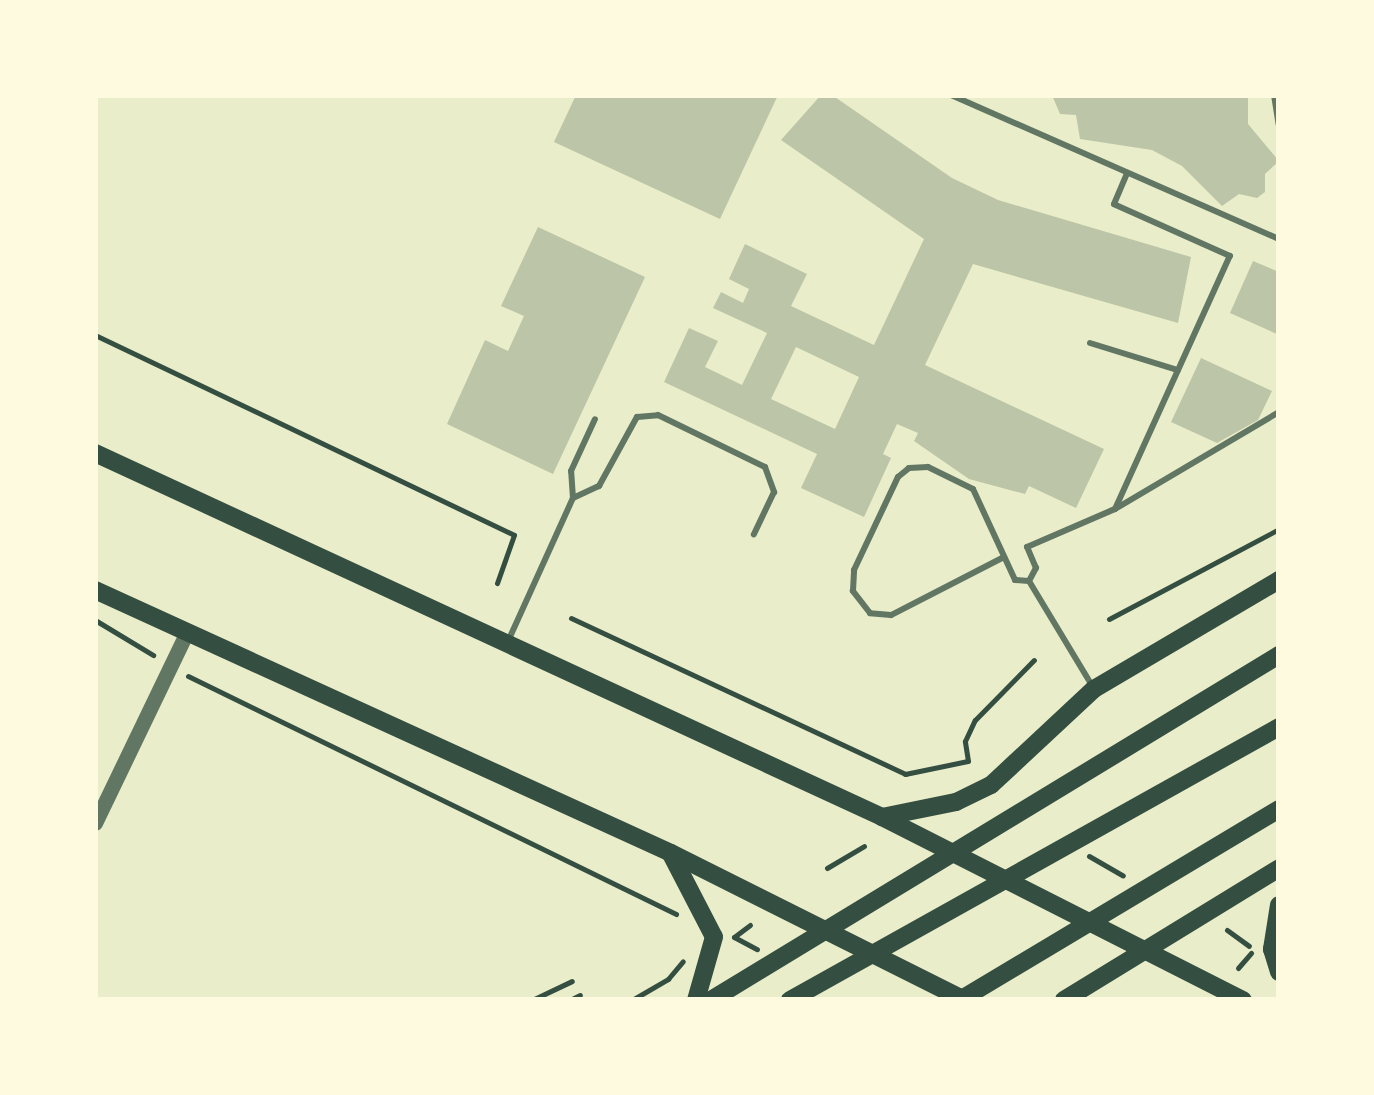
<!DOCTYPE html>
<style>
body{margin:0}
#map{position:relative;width:1374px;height:1095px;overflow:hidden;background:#e9edc9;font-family:"Zilla Slab",serif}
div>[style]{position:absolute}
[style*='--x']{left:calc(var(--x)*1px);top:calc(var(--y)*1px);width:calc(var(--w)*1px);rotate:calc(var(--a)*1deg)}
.building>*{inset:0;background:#bcc5a7}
.path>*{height:5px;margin:-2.5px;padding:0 2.5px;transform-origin:2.5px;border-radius:2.5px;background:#344e41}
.service>*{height:6px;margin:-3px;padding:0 3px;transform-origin:3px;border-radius:3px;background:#617663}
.tertiary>*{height:15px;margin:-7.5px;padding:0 7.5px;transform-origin:7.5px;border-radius:7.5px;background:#617663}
.primary>*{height:18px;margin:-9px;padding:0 9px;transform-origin:9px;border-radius:9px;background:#344e41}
span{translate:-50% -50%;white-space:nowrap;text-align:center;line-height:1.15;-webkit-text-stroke:10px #fefae0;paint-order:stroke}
.frame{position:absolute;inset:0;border:98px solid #fefae0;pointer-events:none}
</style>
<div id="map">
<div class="building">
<i style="clip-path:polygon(576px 95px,778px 95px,720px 219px,554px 142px)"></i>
<i style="clip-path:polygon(evenodd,821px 95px,832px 95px,952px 178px,998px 200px,1191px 257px,1178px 323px,973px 264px,925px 365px,1104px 449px,1076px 508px,1029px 486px,1025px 494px,969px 479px,914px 441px,918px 433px,897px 424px,883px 454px,891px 458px,864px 517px,801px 488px,817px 454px,664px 382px,689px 328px,718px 341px,705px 367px,742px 385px,767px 333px,713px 308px,721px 292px,743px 303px,749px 289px,729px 279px,745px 244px,807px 274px,791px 306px,874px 345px,924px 239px,781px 140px,821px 95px,796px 347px,859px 377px,835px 429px,771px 399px,796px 347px)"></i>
<i style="clip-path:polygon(1052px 95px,1248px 95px,1248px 124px,1279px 161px,1265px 174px,1265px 192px,1257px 198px,1239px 194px,1222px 206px,1182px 166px,1152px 150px,1080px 139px,1076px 115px,1060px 114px)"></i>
<i style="clip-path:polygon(538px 227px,645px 277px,553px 474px,447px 424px,485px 340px,508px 351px,524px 316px,501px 306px)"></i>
<i style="clip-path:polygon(1253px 261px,1279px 272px,1279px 335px,1230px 313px)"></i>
<i style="clip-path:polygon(1201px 358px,1272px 391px,1258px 420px,1217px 443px,1171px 422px)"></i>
</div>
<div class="path">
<i style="--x:95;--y:335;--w:464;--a:25.5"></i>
<i style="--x:514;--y:535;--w:51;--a:109.5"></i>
<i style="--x:571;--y:618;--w:369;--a:25"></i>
<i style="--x:905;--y:774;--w:64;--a:-11.7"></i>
<i style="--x:968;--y:761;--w:20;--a:-99"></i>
<i style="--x:965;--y:741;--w:23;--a:-65"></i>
<i style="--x:975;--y:720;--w:84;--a:-45.5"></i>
<i style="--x:1109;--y:619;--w:192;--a:-27.9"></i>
<i style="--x:95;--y:620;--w:68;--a:31.1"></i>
<i style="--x:188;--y:676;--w:543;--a:26"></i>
<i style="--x:1089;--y:856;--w:39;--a:30"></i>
<i style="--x:827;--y:868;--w:43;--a:-30.7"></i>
<i style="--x:750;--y:925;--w:20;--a:143"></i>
<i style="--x:734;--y:937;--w:26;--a:28"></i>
<i style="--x:1227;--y:930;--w:27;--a:36"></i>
<i style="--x:1238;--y:968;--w:20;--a:-49"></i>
<i style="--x:532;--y:1000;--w:44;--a:-25.4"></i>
<i style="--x:570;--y:1000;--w:11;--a:-27"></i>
<i style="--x:632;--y:1000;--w:42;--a:-30.3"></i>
<i style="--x:668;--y:979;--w:23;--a:-50"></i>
</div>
<div class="service">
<i style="--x:951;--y:95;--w:358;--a:23.7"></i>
<i style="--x:1274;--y:95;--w:30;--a:81"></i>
<i style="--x:1090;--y:343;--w:92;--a:17.1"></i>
<i style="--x:573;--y:498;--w:27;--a:-94"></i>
<i style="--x:571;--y:471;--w:57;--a:-65.2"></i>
<i style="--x:1115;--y:509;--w:278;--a:-65.6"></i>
<i style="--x:1230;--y:256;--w:127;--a:-155.9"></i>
<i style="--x:1114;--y:204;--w:33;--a:-67"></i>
<i style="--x:1004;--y:557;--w:127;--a:152.8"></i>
<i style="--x:891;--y:615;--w:21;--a:-175"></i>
<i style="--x:870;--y:613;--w:28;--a:-128"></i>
<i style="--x:853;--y:591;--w:21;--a:-87"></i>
<i style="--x:854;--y:570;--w:103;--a:-64.7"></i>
<i style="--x:898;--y:477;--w:14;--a:-39"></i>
<i style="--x:909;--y:468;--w:19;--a:-3"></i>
<i style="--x:928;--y:467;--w:50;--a:26.1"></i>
<i style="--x:973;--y:489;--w:100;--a:65.2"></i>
<i style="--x:1015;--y:580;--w:14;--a:4"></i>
<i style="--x:1029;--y:581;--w:15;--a:-62"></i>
<i style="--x:1036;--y:568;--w:23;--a:-113"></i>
<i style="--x:1027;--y:547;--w:96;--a:-23.4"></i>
<i style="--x:1115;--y:509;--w:191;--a:-30.6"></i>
<i style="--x:1029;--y:581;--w:124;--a:58.9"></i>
<i style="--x:509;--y:639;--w:155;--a:-65.6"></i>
<i style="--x:573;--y:498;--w:29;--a:-25"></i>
<i style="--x:599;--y:486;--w:79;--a:-61.2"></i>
<i style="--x:637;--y:417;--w:21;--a:-5"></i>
<i style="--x:658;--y:415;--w:119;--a:25.9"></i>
<i style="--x:765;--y:467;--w:27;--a:70"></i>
<i style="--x:774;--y:492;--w:47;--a:115.5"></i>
</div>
<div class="tertiary">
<i style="--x:95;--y:823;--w:210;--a:-64.3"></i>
</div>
<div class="primary">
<i style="--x:95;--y:453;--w:867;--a:24.82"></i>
<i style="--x:882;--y:817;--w:405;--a:26.9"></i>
<i style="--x:95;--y:590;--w:633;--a:24.54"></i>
<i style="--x:671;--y:853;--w:328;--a:26.6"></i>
<i style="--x:882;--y:817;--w:76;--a:-11.5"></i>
<i style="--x:956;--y:802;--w:39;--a:-26"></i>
<i style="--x:991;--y:785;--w:141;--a:-43"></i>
<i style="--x:1094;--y:689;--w:215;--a:-30.5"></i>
<i style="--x:671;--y:854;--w:93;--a:62.6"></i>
<i style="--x:714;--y:937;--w:66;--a:105.9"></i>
<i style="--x:1279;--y:905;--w:45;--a:99"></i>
<i style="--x:1272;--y:949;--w:24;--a:73"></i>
<i style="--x:711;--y:1000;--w:665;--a:-31.27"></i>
<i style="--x:790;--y:1000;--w:560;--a:-29.17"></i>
<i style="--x:960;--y:1000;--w:372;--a:-30.9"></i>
<i style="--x:1064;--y:1000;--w:252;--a:-31.5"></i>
</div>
<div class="frame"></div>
</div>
